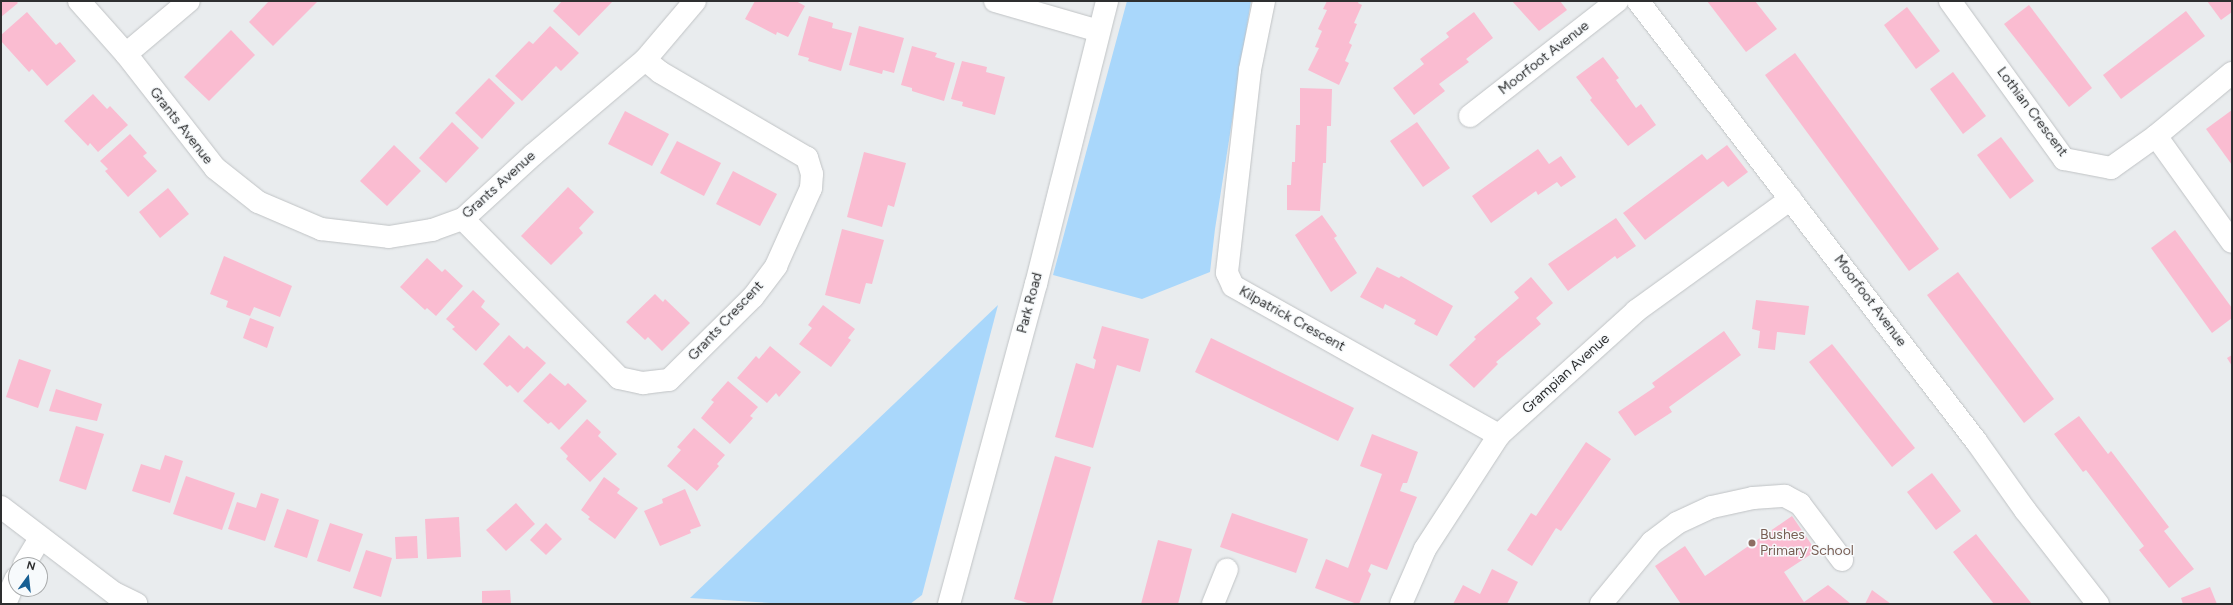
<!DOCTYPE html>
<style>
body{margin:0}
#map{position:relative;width:2233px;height:605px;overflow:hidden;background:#e9ecee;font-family:Figtree,sans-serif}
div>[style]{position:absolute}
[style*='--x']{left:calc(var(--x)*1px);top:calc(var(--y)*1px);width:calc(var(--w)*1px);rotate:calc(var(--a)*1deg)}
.green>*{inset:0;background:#a9d7fb}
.building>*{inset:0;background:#fabcd1}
.roads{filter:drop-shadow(0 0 1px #c0c3c5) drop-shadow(0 0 1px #c0c3c5)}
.minor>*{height:22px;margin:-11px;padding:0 11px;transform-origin:11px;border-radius:11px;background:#fff}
.dots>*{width:11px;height:11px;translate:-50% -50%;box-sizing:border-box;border:2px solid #f7fafc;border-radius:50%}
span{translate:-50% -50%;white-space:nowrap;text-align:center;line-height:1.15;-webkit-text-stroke:3px #f7fafc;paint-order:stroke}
.street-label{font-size:14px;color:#2e2f30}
.education-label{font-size:14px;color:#785e54}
.left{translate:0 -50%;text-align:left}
.frame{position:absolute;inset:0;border:2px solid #2e2f30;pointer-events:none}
.north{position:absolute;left:8px;top:557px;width:40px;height:40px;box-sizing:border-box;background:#f7fafc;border:1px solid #a7a9aa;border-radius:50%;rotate:15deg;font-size:11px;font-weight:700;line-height:16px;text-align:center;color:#2e2f30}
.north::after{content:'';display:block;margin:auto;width:14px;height:18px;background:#175f93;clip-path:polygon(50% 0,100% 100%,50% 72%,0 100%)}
</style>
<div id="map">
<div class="green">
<i style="clip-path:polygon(1127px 1px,1251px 1px,1215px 229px,1210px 272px,1142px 299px,1053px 275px)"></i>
<i style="clip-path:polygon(998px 305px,922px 595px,910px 604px,787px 604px,690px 598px)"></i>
</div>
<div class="building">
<i style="clip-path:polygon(1px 1px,16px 1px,18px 3px,1px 17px)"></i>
<i style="clip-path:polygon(269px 1px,318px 1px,273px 46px,249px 22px)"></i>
<i style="clip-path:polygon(562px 1px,613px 1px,579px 36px,553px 11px)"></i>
<i style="clip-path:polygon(755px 1px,796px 1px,805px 6px,788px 37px,777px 32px,776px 35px,745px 19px)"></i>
<i style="clip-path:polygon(1327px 1px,1359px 1px,1358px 3px,1362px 5px,1354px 23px,1357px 24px,1349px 43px,1352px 45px,1345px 61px,1349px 63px,1339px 85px,1308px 70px,1319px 48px,1315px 47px,1322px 31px,1318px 29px,1327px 10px,1323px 9px)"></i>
<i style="clip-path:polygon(1512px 1px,1560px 1px,1567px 10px,1539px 31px)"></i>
<i style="clip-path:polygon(1707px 1px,1755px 1px,1777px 29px,1746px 52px)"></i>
<i style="clip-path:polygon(2207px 1px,2232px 1px,2232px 12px,2221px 20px)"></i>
<i style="clip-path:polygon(2029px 5px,2092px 88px,2069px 107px,2004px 24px)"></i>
<i style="clip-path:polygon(1907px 7px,1940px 51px,1916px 69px,1884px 25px)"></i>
<i style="clip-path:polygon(2186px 11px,2205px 36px,2121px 99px,2103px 75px)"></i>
<i style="clip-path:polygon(27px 12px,56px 45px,60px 42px,76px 61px,47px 86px,32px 69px,29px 72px,1px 41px,1px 35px)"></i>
<i style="clip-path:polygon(1474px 12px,1493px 38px,1466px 59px,1469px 62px,1439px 84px,1445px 91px,1414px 115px,1393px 88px,1424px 64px,1420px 59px,1449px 37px,1446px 33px)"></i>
<i style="clip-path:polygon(809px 16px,833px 23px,832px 28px,852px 33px,841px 71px,808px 61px,809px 58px,798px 55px)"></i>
<i style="clip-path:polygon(550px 26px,579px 53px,561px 71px,556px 66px,522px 101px,495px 76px,529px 41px,533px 44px)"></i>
<i style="clip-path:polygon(859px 26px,904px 38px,894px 73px,883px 70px,882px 74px,849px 65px)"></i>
<i style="clip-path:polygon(231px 30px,255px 55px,209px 101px,184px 77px)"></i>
<i style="clip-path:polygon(912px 46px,937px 53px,935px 57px,955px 63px,944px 101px,912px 91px,912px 88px,901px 85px)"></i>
<i style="clip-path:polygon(1795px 53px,1939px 249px,1909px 271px,1765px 75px)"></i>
<i style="clip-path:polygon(1603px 57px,1619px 78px,1616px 80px,1636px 108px,1641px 104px,1656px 125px,1628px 146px,1590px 100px,1592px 98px,1576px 77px)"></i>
<i style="clip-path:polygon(962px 61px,987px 67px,986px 72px,1005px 77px,995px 115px,962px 106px,963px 102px,951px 99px)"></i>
<i style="clip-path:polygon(1953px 72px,1986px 116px,1963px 134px,1930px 89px)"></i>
<i style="clip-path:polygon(489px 78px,515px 103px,482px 139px,455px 113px)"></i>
<i style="clip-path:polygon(1300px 88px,1332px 89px,1331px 126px,1327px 126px,1326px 163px,1323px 163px,1320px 211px,1287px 210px,1287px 185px,1291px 185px,1292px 162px,1295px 162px,1296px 125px,1300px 125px)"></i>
<i style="clip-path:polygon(93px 94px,107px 109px,110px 106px,128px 125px,98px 152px,90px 143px,88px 146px,64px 121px)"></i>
<i style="clip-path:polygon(2232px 110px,2232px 165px,2206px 129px)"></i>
<i style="clip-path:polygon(625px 111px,669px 134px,652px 166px,608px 144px)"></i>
<i style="clip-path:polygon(452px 122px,479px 148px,446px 183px,419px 158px)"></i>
<i style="clip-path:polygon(1417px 122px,1450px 168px,1423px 187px,1390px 141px)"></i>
<i style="clip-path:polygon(130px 134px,147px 153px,143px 156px,157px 171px,128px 197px,105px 171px,108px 169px,100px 161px)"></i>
<i style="clip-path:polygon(2001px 137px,2034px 181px,2010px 199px,1977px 155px)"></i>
<i style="clip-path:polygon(677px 141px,721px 163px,704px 196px,660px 173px)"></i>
<i style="clip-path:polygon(394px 145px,421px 171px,387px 206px,360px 181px)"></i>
<i style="clip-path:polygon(1727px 145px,1748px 172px,1728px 187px,1723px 181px,1645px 240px,1623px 213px,1702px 154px,1707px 160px)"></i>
<i style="clip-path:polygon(1538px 149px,1549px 164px,1561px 156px,1576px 177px,1561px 187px,1557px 182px,1538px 195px,1536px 191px,1491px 223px,1472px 196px)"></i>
<i style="clip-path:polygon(864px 152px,906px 163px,894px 207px,888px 205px,882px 227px,847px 217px)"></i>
<i style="clip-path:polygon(733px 171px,777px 194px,760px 226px,716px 204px)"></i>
<i style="clip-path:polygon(568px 187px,594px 212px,579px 228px,583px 233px,551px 265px,521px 236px)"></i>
<i style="clip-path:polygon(168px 188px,189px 214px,160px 238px,139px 212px)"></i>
<i style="clip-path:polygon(1322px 215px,1337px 236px,1334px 238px,1357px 273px,1331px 292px,1295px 235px)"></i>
<i style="clip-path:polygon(1616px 218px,1636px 246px,1617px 259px,1615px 256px,1568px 291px,1548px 264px)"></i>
<i style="clip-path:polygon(842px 229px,884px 240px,872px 284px,866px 283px,860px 304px,825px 295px)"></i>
<i style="clip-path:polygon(2175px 230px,2232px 308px,2232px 318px,2212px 333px,2151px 248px)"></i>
<i style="clip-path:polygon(224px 256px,292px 286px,280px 317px,254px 307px,250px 316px,226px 307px,228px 301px,210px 294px)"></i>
<i style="clip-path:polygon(427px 258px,442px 272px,445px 269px,463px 286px,436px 316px,427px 308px,425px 310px,400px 287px)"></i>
<i style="clip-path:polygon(1377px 267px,1399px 278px,1401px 276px,1453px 306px,1437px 336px,1414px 324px,1416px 320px,1385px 304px,1383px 309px,1360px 297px)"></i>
<i style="clip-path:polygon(1958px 272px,2054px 399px,2024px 423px,1927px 295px)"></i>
<i style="clip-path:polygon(1531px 277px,1553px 303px,1536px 318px,1541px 324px,1496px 362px,1498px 364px,1474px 388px,1449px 365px,1476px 339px,1474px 337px,1519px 298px,1514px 292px)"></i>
<i style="clip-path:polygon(473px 290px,485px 301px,481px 307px,500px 324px,476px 351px,452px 329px,455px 327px,446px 319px)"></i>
<i style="clip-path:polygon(655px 294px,663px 302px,665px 299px,690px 323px,662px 351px,648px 337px,645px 340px,626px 322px)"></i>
<i style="clip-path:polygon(1756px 300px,1809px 306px,1805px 335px,1777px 332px,1775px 350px,1758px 348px,1760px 331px,1752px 329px)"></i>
<i style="clip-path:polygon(823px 305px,855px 329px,848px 338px,851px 340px,831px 367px,799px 344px,812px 328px,808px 325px)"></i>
<i style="clip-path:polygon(250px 318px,274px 327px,267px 348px,243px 338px)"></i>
<i style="clip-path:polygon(1102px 326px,1149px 339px,1140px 372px,1117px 365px,1093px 448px,1055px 437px,1076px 363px,1094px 369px,1096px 360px,1093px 358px)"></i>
<i style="clip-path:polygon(1724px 331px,1741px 355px,1669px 407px,1672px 412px,1635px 436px,1618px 412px,1655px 387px,1652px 383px)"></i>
<i style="clip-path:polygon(509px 335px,524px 349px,527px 346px,546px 363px,518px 393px,510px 385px,507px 387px,483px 364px)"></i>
<i style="clip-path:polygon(1211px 338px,1354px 408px,1338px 441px,1195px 372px)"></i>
<i style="clip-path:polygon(1832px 344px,1915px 448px,1892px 467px,1809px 362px)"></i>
<i style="clip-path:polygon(770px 346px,801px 372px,779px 397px,776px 393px,767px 403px,737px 378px,756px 356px,759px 359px)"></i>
<i style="clip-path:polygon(2232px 355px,2232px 366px,2227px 358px)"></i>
<i style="clip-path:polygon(19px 359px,51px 370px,38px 408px,6px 397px)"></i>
<i style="clip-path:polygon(550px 373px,565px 386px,568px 383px,587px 401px,559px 430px,551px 422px,548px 424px,523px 401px)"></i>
<i style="clip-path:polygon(728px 381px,758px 407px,750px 416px,753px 418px,730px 444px,701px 418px,714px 402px,711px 400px)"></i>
<i style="clip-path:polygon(56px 389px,102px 404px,97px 421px,49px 411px)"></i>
<i style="clip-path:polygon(2079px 416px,2108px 454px,2111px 451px,2169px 527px,2164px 531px,2194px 569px,2169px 588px,2139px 550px,2144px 546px,2086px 470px,2083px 472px,2054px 434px)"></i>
<i style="clip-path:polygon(587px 419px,601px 432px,598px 436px,617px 454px,590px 482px,566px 459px,568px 456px,560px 448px)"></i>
<i style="clip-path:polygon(76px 426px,104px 434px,86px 490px,59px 481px)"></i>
<i style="clip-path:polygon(694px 428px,725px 455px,717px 464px,719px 466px,697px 491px,667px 466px,681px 450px,677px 447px)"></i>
<i style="clip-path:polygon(1372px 434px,1418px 452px,1407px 483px,1403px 483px,1400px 491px,1417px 497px,1387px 570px,1371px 564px,1368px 571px,1371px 574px,1359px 604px,1357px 604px,1315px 588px,1326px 559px,1348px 568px,1382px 474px,1360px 466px)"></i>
<i style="clip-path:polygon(1586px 442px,1611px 459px,1561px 531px,1556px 528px,1532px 566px,1507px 550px,1531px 513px,1536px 516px)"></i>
<i style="clip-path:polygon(165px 455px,183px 461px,170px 503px,132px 491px,141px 464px,160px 470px)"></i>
<i style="clip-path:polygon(1055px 456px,1091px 467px,1052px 604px,1031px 604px,1014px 599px)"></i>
<i style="clip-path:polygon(1932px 473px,1961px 511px,1936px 530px,1907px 492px)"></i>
<i style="clip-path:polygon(186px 476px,235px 493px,222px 530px,173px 514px)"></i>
<i style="clip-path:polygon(604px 477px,620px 489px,617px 493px,638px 508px,615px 539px,588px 519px,590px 517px,581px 510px)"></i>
<i style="clip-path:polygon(685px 489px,701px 526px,690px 530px,691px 533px,660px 546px,644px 511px,663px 503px,662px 499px)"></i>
<i style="clip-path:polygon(261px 493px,279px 499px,265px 541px,228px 529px,237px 502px,256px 508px)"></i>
<i style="clip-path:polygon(516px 503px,535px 524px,506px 551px,486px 530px)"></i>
<i style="clip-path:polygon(287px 509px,319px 520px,307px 558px,274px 547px)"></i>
<i style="clip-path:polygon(1232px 513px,1308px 539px,1296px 573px,1220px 547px)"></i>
<i style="clip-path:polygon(1792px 516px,1816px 551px,1784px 572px,1804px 602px,1828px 585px,1851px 604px,1681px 604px,1655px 566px,1685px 546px,1705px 576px)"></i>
<i style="clip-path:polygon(459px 517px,461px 557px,427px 559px,425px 519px)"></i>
<i style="clip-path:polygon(330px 523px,363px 534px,350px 572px,317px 561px)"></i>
<i style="clip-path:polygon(546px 523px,562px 539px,546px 555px,530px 540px)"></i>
<i style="clip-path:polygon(1976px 534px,1991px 553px,2032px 604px,1994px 604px,1979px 585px,1953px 552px)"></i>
<i style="clip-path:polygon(417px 536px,418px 558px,396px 559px,395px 537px)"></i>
<i style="clip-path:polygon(1158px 540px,1192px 549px,1178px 604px,1141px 604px)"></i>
<i style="clip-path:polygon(366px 550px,392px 558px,381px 597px,353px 588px)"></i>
<i style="clip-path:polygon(1492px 569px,1518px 582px,1507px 604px,1453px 604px,1463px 585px,1480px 594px)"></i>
<i style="clip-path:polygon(2210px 587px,2217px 604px,2183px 604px,2181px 598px)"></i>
<i style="clip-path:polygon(510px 590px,511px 604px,482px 604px,482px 591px)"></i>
<i style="clip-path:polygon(1872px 590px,1891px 604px,1865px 604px)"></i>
</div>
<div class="roads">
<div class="minor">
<i style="--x:79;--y:1;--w:71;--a:48.4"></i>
<i style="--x:126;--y:54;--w:145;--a:52"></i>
<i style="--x:215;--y:168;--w:55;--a:38.3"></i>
<i style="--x:258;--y:202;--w:69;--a:23.2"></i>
<i style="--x:321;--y:229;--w:68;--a:6.7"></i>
<i style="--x:389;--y:237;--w:44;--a:-9.2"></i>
<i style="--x:432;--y:230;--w:33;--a:-20"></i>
<i style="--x:463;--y:219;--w:96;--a:-42.5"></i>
<i style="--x:534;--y:154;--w:145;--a:-40.3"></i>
<i style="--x:645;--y:60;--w:77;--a:-49.7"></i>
<i style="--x:995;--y:1;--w:108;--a:16.1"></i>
<i style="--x:1264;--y:1;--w:70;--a:101.5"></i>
<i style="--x:1250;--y:70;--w:204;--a:96.5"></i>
<i style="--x:1227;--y:273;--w:14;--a:65"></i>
<i style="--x:1233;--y:286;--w:305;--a:29.3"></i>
<i style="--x:1638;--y:1;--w:555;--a:52.47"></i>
<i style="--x:1976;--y:441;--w:85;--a:54.6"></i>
<i style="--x:2025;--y:510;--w:119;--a:52.2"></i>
<i style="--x:1950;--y:1;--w:195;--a:54.2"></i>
<i style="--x:2064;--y:159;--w:48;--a:10.8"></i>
<i style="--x:2111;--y:168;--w:55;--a:-35.4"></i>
<i style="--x:2156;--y:136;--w:99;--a:-39.7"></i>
<i style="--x:126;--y:54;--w:82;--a:-40.1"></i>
<i style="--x:1470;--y:116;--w:187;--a:-38"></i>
<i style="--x:2156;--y:136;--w:130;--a:54.4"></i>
<i style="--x:463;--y:219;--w:223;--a:45.5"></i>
<i style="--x:619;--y:378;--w:25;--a:12"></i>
<i style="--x:643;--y:383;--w:26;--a:-7"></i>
<i style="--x:669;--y:380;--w:118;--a:-44.7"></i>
<i style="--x:753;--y:297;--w:39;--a:-53"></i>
<i style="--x:776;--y:266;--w:85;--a:-65.8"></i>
<i style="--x:811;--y:188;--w:14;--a:-86"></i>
<i style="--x:812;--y:174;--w:17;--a:-107"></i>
<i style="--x:807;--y:158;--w:170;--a:-149.7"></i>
<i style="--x:660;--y:72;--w:19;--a:-141"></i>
<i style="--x:1;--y:507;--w:142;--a:37.3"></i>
<i style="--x:114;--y:593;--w:25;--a:26"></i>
<i style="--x:24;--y:565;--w:31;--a:-59"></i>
<i style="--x:5;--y:604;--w:28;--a:-67"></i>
<i style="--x:949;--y:604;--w:332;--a:-74.8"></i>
<i style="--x:1036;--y:284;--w:292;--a:-75.9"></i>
<i style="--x:1213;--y:604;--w:37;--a:-68"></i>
<i style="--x:1401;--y:604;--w:60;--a:-66.4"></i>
<i style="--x:1425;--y:549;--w:136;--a:-57"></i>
<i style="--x:1499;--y:435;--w:185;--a:-42.1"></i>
<i style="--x:1636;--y:311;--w:191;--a:-35.9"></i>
<i style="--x:1601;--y:604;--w:80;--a:-50.6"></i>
<i style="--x:1652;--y:542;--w:31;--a:-37"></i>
<i style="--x:1677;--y:523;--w:38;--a:-25"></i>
<i style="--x:1712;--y:507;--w:42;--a:-12.4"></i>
<i style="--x:1753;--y:498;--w:32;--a:-4"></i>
<i style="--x:1785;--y:496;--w:17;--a:28"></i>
<i style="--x:1800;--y:504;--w:70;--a:53.1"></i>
</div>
</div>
<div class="dots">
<i style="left:1752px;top:543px;background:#8d6e63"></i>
</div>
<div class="street-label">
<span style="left:1544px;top:58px;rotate:-38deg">Moorfoot Avenue</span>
<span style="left:2032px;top:112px;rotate:53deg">Lothian Crescent</span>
<span style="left:181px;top:126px;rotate:52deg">Grants Avenue</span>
<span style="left:499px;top:185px;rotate:-42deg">Grants Avenue</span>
<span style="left:1870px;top:301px;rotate:53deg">Moorfoot Avenue</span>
<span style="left:1030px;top:303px;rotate:-75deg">Park Road</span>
<span style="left:1292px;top:319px;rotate:29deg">Kilpatrick Crescent</span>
<span style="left:726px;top:321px;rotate:-47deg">Grants Crescent</span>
<span style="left:1566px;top:374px;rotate:-42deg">Grampian Avenue</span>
</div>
<div class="education-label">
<span class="left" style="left:1760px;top:543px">Bushes<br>Primary School</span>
</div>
<div class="frame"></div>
<div class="north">N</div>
</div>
